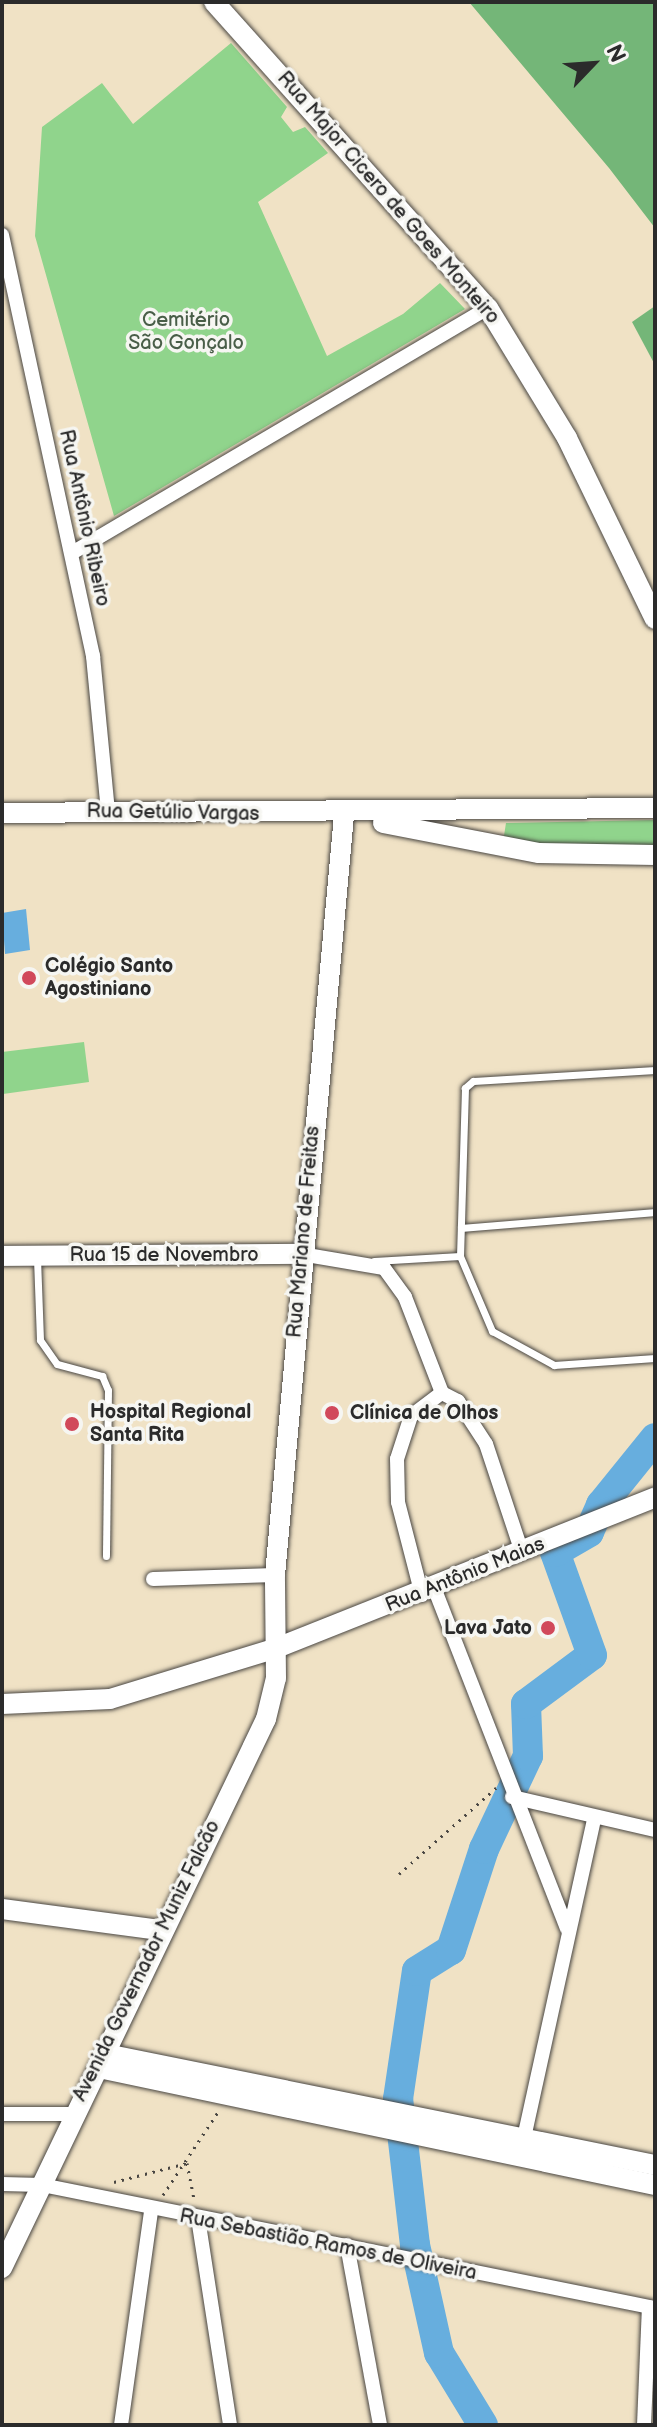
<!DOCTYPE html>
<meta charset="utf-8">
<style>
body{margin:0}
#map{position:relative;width:657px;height:2427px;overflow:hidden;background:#f0e2c5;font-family:"Balsamiq Sans",sans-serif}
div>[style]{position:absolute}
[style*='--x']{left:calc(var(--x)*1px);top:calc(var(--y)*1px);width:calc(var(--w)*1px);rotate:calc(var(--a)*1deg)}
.green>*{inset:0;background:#90d48c}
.forest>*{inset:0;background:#74b678}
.water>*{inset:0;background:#67aede}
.river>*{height:30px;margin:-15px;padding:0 15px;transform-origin:15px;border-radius:15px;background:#67aede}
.path>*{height:3px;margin-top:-1.5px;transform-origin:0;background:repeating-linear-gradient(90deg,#494642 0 2px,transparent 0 8px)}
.roads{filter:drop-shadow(0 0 2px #494642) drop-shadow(0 0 2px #494642)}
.lane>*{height:7px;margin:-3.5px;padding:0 3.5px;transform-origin:3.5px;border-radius:3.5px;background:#fff}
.street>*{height:14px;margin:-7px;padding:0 7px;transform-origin:7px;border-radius:7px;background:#fff}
.secondary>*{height:20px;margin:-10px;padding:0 10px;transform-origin:10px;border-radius:10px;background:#fff}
.dots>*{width:22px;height:22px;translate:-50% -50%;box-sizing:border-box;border:4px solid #f6f6f2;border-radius:50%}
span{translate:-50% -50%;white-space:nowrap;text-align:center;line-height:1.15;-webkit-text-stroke:7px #f6f6f2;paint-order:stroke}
.street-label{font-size:20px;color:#2b2b2b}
.park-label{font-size:20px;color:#495e48}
.poi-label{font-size:20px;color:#2b2b2b;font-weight:700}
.left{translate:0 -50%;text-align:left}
.right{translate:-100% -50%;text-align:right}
.frame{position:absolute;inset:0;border:4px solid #2b2b2b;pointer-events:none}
.north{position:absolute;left:553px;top:24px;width:80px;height:80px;-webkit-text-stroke:6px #f6f6f2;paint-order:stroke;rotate:65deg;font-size:22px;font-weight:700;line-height:32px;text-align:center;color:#2b2b2b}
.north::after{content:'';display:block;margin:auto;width:28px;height:36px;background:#2b2b2b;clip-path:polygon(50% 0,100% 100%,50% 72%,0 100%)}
</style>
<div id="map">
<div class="green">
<i style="clip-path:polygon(231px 43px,287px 107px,281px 117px,293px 132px,305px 127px,328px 153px,258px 202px,327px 356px,403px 314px,440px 283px,465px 309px,114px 516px,35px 236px,42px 127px,102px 83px,133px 124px)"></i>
<i style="clip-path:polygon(655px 820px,655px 851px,503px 842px,506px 823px)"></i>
<i style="clip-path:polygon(84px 1042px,89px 1082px,3px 1094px,2px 1052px)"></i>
</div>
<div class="forest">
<i style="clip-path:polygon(469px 2px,655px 2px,655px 228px,609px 168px)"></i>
<i style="clip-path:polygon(655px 306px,655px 365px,632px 322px)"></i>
</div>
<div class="water">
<i style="clip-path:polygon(26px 909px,30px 950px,5px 954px,2px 913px)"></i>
</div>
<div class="river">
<i style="--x:483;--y:2425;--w:84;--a:-121.4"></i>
<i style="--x:439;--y:2353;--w:111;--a:-102.5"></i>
<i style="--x:415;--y:2245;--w:147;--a:-96.6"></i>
<i style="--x:398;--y:2099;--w:129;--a:-81.6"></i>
<i style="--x:417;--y:1971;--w:40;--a:-32"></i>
<i style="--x:451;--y:1950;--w:106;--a:-71.9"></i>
<i style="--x:484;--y:1849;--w:103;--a:-64.7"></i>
<i style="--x:528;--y:1756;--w:52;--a:-92.2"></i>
<i style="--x:526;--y:1704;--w:82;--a:-36.6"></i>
<i style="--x:592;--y:1655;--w:109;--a:-109.8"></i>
<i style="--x:555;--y:1552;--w:39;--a:-30"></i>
<i style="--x:589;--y:1532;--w:30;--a:-66"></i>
<i style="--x:601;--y:1505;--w:86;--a:-51.1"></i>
</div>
<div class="path">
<i style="--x:399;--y:1874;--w:130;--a:-41.6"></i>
<i style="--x:114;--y:2182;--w:75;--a:-14.6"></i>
<i style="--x:187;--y:2163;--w:37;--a:79"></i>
<i style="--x:163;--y:2195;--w:100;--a:-56.5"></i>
</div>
<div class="roads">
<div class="lane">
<i style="--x:655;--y:1070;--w:182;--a:176.5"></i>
<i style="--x:473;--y:1081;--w:11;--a:139"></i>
<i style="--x:465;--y:1088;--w:168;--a:91.7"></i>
<i style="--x:460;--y:1256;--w:82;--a:66.9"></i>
<i style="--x:492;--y:1331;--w:71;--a:28.7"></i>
<i style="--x:554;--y:1365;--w:101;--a:-4"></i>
<i style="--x:461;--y:1228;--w:195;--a:-4.7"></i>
<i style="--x:37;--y:1258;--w:82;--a:87.9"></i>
<i style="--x:40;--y:1340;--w:29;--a:55"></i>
<i style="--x:57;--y:1364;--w:47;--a:14.9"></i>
<i style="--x:102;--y:1376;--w:15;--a:67"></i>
<i style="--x:108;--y:1390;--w:166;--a:90.7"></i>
<i style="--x:374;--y:1261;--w:86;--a:-3.3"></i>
</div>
<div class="street">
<i style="--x:2;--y:235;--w:431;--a:77.8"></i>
<i style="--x:93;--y:656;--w:157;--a:84.5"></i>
<i style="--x:72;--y:553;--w:483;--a:-30.5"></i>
<i style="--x:301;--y:1254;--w:84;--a:9.6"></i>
<i style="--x:384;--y:1268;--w:36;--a:54"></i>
<i style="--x:405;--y:1297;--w:103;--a:68.9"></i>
<i style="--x:442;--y:1393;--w:18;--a:27"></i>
<i style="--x:458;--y:1401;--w:51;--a:56.9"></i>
<i style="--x:486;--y:1444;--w:114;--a:71.6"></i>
<i style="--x:153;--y:1579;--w:122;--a:-1.9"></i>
<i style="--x:435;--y:1590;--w:363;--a:68.7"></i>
<i style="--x:422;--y:1595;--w:96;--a:-104.5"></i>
<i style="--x:398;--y:1502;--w:43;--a:-91.3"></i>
<i style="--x:397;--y:1459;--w:45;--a:-72"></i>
<i style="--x:411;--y:1416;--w:39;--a:-37"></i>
<i style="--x:512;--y:1797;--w:147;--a:13"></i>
<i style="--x:2;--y:2114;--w:71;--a:0"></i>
<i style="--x:522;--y:2147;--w:336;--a:-77.6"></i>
<i style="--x:2;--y:2184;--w:40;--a:1.4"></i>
<i style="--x:42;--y:2185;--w:625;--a:11.35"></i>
<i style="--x:198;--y:2218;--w:209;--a:81.2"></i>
<i style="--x:347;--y:2245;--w:183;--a:79.6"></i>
<i style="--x:121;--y:2425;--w:216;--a:-82"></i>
<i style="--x:644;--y:2425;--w:118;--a:-87.6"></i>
</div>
<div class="secondary">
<i style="--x:214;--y:2;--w:411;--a:48.2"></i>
<i style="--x:488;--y:308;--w:152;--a:58.7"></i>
<i style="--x:567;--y:438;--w:201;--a:64.1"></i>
<i style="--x:2;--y:813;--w:653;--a:-0.44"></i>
<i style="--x:383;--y:823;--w:159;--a:10.9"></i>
<i style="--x:539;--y:853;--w:116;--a:1"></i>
<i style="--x:2;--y:1256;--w:299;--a:-0.4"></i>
<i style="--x:2;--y:1704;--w:108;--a:-2.7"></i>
<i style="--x:110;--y:1699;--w:171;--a:-17"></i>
<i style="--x:274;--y:1649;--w:410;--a:-21.7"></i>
<i style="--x:2;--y:1909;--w:159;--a:7.6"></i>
<i style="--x:106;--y:2054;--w:560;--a:11.43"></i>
<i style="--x:99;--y:2068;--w:568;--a:11.88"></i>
<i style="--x:2;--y:2268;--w:609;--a:-64.32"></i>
<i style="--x:266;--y:1719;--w:42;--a:-76.3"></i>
<i style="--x:276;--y:1678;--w:103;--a:-90.6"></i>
<i style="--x:275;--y:1575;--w:763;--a:-84.81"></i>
</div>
</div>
<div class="dots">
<i style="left:29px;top:978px;background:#d1495b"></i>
<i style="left:332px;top:1413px;background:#d1495b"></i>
<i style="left:72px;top:1424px;background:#d1495b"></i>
<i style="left:548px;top:1628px;background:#d1495b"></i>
</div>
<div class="street-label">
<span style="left:388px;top:198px;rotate:49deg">Rua Major Cicero de Goes Monteiro</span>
<span style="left:84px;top:518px;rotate:78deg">Rua Antônio Ribeiro</span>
<span style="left:173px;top:813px;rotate:1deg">Rua Getúlio Vargas</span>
<span style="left:304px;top:1232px;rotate:-85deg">Rua Mariano de Freitas</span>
<span style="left:164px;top:1255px">Rua 15 de Novembro</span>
<span style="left:465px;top:1575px;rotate:-22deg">Rua Antônio Maias</span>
<span style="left:147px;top:1961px;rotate:-64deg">Avenida Governador Muniz Falcão</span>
<span style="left:328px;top:2245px;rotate:11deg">Rua Sebastião Ramos de Oliveira</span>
</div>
<div class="park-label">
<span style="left:186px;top:332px">Cemitério<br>São Gonçalo</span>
</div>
<div class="poi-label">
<span class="left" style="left:45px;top:978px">Colégio Santo<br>Agostiniano</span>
<span class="left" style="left:90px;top:1424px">Hospital Regional<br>Santa Rita</span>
<span class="left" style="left:350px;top:1413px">Clínica de Olhos</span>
<span class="right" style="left:532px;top:1628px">Lava Jato</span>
</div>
<div class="frame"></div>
<div class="north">N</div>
</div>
